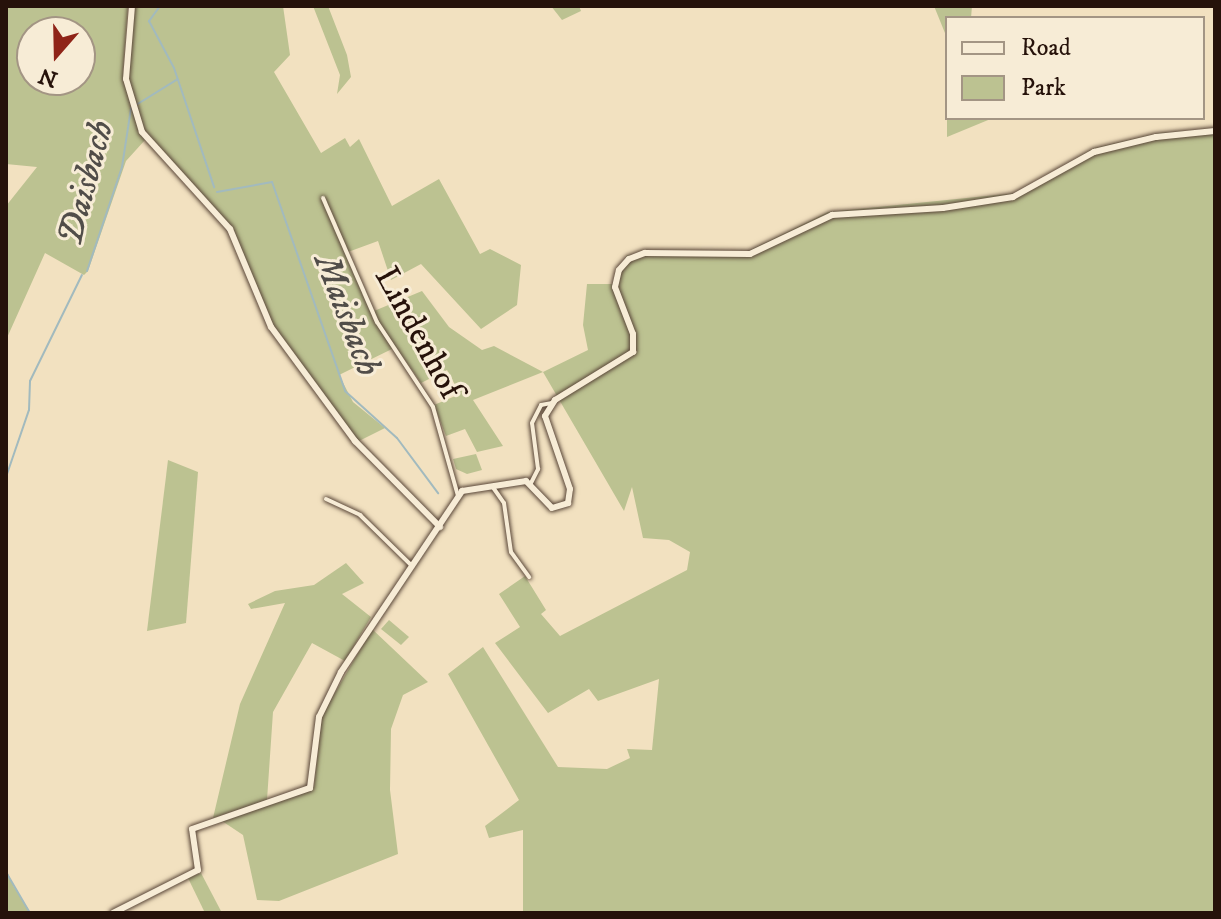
<!DOCTYPE html>
<style>
body{margin:0}
#map{position:relative;width:1221px;height:919px;overflow:hidden;background:#f2e1c0;font-family:"IM FELL DW Pica",serif}
div>[style]{position:absolute}
[style*='--x']{left:calc(var(--x)*1px);top:calc(var(--y)*1px);width:calc(var(--w)*1px);rotate:calc(var(--a)*1deg)}
.green>*{inset:0;background:#bcc291}
.stream>*{height:2px;margin:-1px;padding:0 1px;transform-origin:1px;border-radius:1px;background:#a2babe}
.roads{filter:drop-shadow(0 0 2px #594638) drop-shadow(0 0 2px #594638)}
.street>*{height:4px;margin:-2px;padding:0 2px;transform-origin:2px;border-radius:2px;background:#f7ecd6}
.secondary>*{height:6px;margin:-3px;padding:0 3px;transform-origin:3px;border-radius:3px;background:#f7ecd6}
span{translate:-50% -50%;white-space:nowrap;text-align:center;line-height:1.15;-webkit-text-stroke:6px #f7ecd6;paint-order:stroke}
.street-label{font-size:34px;color:#26120a}
.water-label{font-size:36px;color:#514d49;font-style:italic}
.frame{position:absolute;inset:0;border:8px solid #26120a;pointer-events:none}
.legend{position:absolute;left:945px;top:16px;width:260px;height:104px;box-sizing:border-box;background:#f7ecd6;border:2px solid #a39584;margin:0;padding:10px 14px;list-style:none;font-size:24px;color:#26120a}
.legend li{display:flex;align-items:center;gap:16px;height:40px}
.legend b{width:40px;border:2px solid #a39584}
.north{position:absolute;left:16px;top:16px;width:80px;height:80px;box-sizing:border-box;background:#f7ecd6;border:2px solid #a39584;border-radius:50%;rotate:200deg;font-size:22px;font-weight:700;line-height:32px;text-align:center;color:#26120a}
.north::after{content:'';display:block;margin:auto;width:28px;height:36px;background:#8f2418;clip-path:polygon(50% 0,100% 100%,50% 72%,0 100%)}
</style>
<div id="map">
<div class="green">
<i style="clip-path:polygon(evenodd,6px 6px,128px 6px,123px 71px,145px 140px,126px 161px,88px 271px,84px 275px,45px 253px,6px 340px,6px 206px,37px 167px,6px 164px,6px 6px,32px 32px,80px 32px,80px 80px,32px 80px,32px 32px)"></i>
<i style="clip-path:polygon(134px 6px,283px 6px,290px 55px,274px 72px,321px 153px,345px 138px,350px 147px,359px 139px,392px 206px,439px 179px,480px 254px,490px 249px,521px 265px,517px 305px,481px 329px,421px 264px,391px 280px,378px 241px,348px 252px,374px 311px,422px 291px,449px 327px,482px 350px,494px 346px,543px 372px,588px 350px,583px 325px,587px 284px,612px 284px,627px 255px,746px 252px,828px 212px,1016px 193px,1094px 148px,1158px 133px,1215px 129px,1215px 913px,523px 913px,523px 830px,489px 838px,485px 826px,519px 800px,448px 674px,483px 647px,558px 767px,607px 769px,630px 758px,627px 749px,652px 750px,659px 679px,598px 701px,589px 689px,548px 713px,495px 643px,520px 627px,499px 594px,525px 576px,546px 610px,541px 614px,560px 636px,687px 570px,690px 552px,669px 540px,643px 538px,632px 487px,624px 511px,543px 372px,473px 400px,503px 446px,477px 452px,465px 429px,446px 436px,434px 405px,460px 394px,447px 370px,421px 383px,396px 347px,339px 375px,353px 402px,385px 428px,357px 442px,278px 336px,231px 226px,143px 130px,127px 80px)"></i>
<i style="clip-path:polygon(313px 6px,328px 6px,347px 55px,351px 77px,337px 94px,340px 75px)"></i>
<i style="clip-path:polygon(551px 6px,579px 6px,581px 11px,562px 20px)"></i>
<i style="clip-path:polygon(934px 6px,972px 6px,971px 18px,947px 18px,947px 38px)"></i>
<i style="clip-path:polygon(947px 118px,993px 118px,947px 137px)"></i>
<i style="clip-path:polygon(476px 454px,482px 470px,467px 474px,456px 469px,453px 459px)"></i>
<i style="clip-path:polygon(168px 460px,198px 472px,186px 623px,147px 631px)"></i>
<i style="clip-path:polygon(346px 563px,364px 583px,342px 594px,371px 617px,345px 661px,312px 643px,273px 712px,267px 800px,213px 818px,240px 704px,285px 603px,251px 609px,248px 604px,275px 591px,314px 585px)"></i>
<i style="clip-path:polygon(389px 620px,409px 637px,401px 645px,381px 629px)"></i>
<i style="clip-path:polygon(372px 629px,428px 682px,403px 695px,391px 729px,390px 790px,398px 854px,279px 901px,257px 900px,243px 835px,222px 821px,314px 787px,322px 715px)"></i>
<i style="clip-path:polygon(6px 869px,14px 887px,31px 913px,6px 913px)"></i>
<i style="clip-path:polygon(201px 873px,222px 913px,205px 913px,188px 878px)"></i>
</div>
<div class="stream">
<i style="--x:160;--y:6;--w:19;--a:126"></i>
<i style="--x:149;--y:21;--w:53;--a:62"></i>
<i style="--x:174;--y:68;--w:126;--a:71.4"></i>
<i style="--x:136;--y:105;--w:49;--a:-31.8"></i>
<i style="--x:217;--y:192;--w:56;--a:-10.3"></i>
<i style="--x:272;--y:182;--w:221;--a:70.7"></i>
<i style="--x:345;--y:391;--w:70;--a:42.1"></i>
<i style="--x:397;--y:438;--w:69;--a:53.3"></i>
<i style="--x:87;--y:271;--w:110;--a:-71.4"></i>
<i style="--x:122;--y:167;--w:60;--a:-81.3"></i>
<i style="--x:6;--y:477;--w:71;--a:-71.1"></i>
<i style="--x:29;--y:410;--w:29;--a:-88"></i>
<i style="--x:30;--y:381;--w:118;--a:-63.9"></i>
<i style="--x:6;--y:872;--w:48;--a:59.7"></i>
</div>
<div class="roads">
<div class="street">
<i style="--x:323;--y:198;--w:135;--a:66.5"></i>
<i style="--x:377;--y:322;--w:102;--a:56.6"></i>
<i style="--x:433;--y:407;--w:92;--a:74.3"></i>
<i style="--x:531;--y:483;--w:16;--a:-63"></i>
<i style="--x:538;--y:469;--w:46;--a:-97.4"></i>
<i style="--x:532;--y:423;--w:20;--a:-63"></i>
<i style="--x:541;--y:405;--w:10;--a:-11"></i>
<i style="--x:492;--y:486;--w:21;--a:55"></i>
<i style="--x:504;--y:503;--w:49;--a:81.9"></i>
<i style="--x:511;--y:552;--w:31;--a:54"></i>
<i style="--x:326;--y:499;--w:38;--a:25"></i>
<i style="--x:360;--y:515;--w:70;--a:44.4"></i>
</div>
<div class="secondary">
<i style="--x:132;--y:6;--w:73;--a:94.7"></i>
<i style="--x:126;--y:79;--w:55;--a:73.2"></i>
<i style="--x:142;--y:132;--w:131;--a:47.8"></i>
<i style="--x:230;--y:229;--w:106;--a:67.3"></i>
<i style="--x:271;--y:327;--w:142;--a:53.6"></i>
<i style="--x:355;--y:441;--w:121;--a:45.3"></i>
<i style="--x:113;--y:913;--w:95;--a:-26.8"></i>
<i style="--x:198;--y:870;--w:41;--a:-98.3"></i>
<i style="--x:192;--y:829;--w:125;--a:-19.2"></i>
<i style="--x:310;--y:788;--w:72;--a:-82.8"></i>
<i style="--x:319;--y:717;--w:50;--a:-63.9"></i>
<i style="--x:341;--y:672;--w:218;--a:-56.2"></i>
<i style="--x:462;--y:491;--w:65;--a:-8.9"></i>
<i style="--x:526;--y:481;--w:37;--a:46"></i>
<i style="--x:552;--y:508;--w:17;--a:-17"></i>
<i style="--x:568;--y:503;--w:14;--a:-82"></i>
<i style="--x:570;--y:489;--w:77;--a:-108.9"></i>
<i style="--x:545;--y:416;--w:19;--a:-58"></i>
<i style="--x:555;--y:400;--w:92;--a:-31.6"></i>
<i style="--x:633;--y:352;--w:18;--a:-90"></i>
<i style="--x:633;--y:334;--w:50;--a:-111"></i>
<i style="--x:615;--y:287;--w:17;--a:-77"></i>
<i style="--x:619;--y:270;--w:15;--a:-48"></i>
<i style="--x:629;--y:259;--w:17;--a:-21"></i>
<i style="--x:645;--y:253;--w:105;--a:0.5"></i>
<i style="--x:750;--y:254;--w:91;--a:-25.4"></i>
<i style="--x:832;--y:215;--w:111;--a:-3.6"></i>
<i style="--x:943;--y:208;--w:71;--a:-8.9"></i>
<i style="--x:1013;--y:197;--w:93;--a:-29.1"></i>
<i style="--x:1094;--y:152;--w:64;--a:-13.6"></i>
<i style="--x:1156;--y:137;--w:59;--a:-5.8"></i>
</div>
</div>
<div class="street-label">
<span style="left:418px;top:333px;rotate:61deg">Lindenhof</span>
</div>
<div class="water-label">
<span style="left:86px;top:183px;rotate:-75deg">Daisbach</span>
<span style="left:347px;top:315px;rotate:69deg">Maisbach</span>
</div>
<div class="frame"></div>
<ul class="legend">
<li><b style="height:10px;background:#f7ecd6"></b>Road</li>
<li><b style="height:22px;background:#bcc291"></b>Park</li>
</ul>
<div class="north">N</div>
</div>
